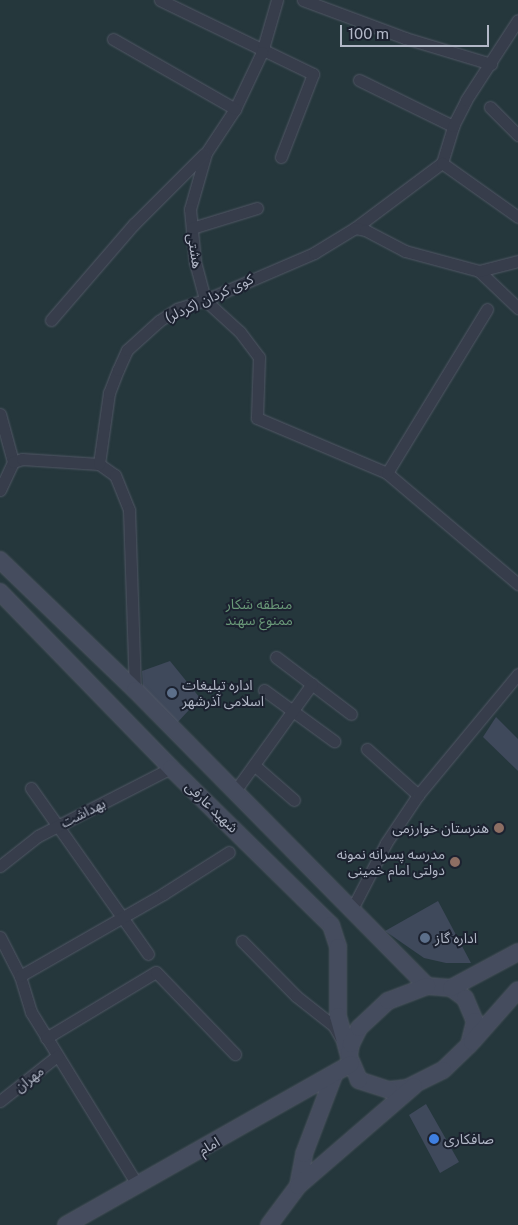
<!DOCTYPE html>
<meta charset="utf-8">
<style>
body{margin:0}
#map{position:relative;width:518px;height:1225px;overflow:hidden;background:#232b3b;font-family:"Public Sans","Noto Sans Arabic",sans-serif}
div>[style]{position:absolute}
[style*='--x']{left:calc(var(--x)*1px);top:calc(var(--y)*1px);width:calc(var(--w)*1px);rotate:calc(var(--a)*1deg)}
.green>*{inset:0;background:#25373c}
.building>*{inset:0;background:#3f495b}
.roads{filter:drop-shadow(0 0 1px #525866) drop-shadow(0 0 1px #525866)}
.street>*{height:11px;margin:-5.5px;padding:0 5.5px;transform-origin:5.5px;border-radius:5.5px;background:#373d4b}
.secondary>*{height:16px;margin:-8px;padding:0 8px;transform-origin:8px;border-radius:8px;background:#454c5e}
.dots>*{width:14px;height:14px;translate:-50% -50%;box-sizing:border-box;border:2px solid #1c2230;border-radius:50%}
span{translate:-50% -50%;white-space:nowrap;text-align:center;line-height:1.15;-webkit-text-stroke:4px #1c2230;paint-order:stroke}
.street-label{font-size:14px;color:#b2b8c7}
.park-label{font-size:14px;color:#699878}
.poi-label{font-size:14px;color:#b2b8c7}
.left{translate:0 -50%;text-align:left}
.right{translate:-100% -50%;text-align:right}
.scale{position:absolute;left:340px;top:25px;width:149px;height:22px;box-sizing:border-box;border:2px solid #b2b8c7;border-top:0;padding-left:6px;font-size:15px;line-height:18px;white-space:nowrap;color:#b2b8c7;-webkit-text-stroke:4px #1c2230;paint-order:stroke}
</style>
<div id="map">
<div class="green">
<i style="clip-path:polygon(0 0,518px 0,518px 1225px,0 1225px)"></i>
</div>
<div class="building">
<i style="clip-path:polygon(170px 661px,200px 698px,177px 723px,143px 688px,142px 671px)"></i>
<i style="clip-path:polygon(496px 717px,518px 739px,518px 771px,483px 737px)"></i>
<i style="clip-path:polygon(438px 901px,471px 963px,446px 963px,424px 958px,385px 931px)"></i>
<i style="clip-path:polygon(426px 1104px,459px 1162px,440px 1173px,409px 1115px)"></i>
</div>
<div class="roads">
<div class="street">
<i style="--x:160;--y:0;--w:170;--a:25.8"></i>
<i style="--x:313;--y:74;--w:89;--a:111.1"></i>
<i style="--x:277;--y:0;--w:54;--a:106.1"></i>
<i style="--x:262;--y:52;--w:63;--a:115.3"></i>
<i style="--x:235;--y:109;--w:53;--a:123.4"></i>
<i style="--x:206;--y:153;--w:58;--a:105.9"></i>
<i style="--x:190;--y:209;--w:53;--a:84.6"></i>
<i style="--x:195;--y:262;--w:39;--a:75"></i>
<i style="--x:205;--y:300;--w:47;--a:42.4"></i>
<i style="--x:240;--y:332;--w:31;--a:53"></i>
<i style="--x:259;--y:357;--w:61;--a:91.9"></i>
<i style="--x:257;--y:418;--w:141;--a:22.9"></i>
<i style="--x:387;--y:473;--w:172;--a:40.3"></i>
<i style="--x:303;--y:0;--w:109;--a:20.4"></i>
<i style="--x:405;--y:38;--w:90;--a:16.8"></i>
<i style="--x:113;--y:39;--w:141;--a:29.8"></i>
<i style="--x:359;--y:80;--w:105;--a:26.1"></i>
<i style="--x:490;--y:107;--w:40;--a:45"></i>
<i style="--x:442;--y:163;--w:39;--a:-73"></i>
<i style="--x:453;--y:126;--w:29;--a:-63"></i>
<i style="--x:466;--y:100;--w:95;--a:-57"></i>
<i style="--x:192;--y:228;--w:68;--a:-17.1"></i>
<i style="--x:355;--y:228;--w:109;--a:-36.8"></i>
<i style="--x:442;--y:163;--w:93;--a:35.4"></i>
<i style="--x:479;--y:271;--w:54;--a:43.5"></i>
<i style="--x:51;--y:320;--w:127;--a:-49.2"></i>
<i style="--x:134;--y:224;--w:99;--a:-45"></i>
<i style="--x:0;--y:414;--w:50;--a:74.8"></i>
<i style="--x:99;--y:464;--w:19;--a:35"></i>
<i style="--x:115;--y:475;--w:38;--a:68"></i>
<i style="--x:129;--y:510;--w:180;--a:88.1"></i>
<i style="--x:387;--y:473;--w:192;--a:-58.6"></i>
<i style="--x:0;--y:490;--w:31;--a:-65"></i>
<i style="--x:13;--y:462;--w:9;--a:-18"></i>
<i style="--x:22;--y:459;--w:77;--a:3.7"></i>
<i style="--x:99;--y:464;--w:72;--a:-82"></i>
<i style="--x:109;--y:393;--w:25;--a:-69"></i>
<i style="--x:118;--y:370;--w:22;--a:-66"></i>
<i style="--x:127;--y:350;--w:43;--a:-42.2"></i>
<i style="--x:159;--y:321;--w:22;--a:-34"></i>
<i style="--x:177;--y:309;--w:29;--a:-18"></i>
<i style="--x:205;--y:300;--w:119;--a:-23.3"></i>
<i style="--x:314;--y:253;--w:48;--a:-31.4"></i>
<i style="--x:355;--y:228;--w:10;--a:11"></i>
<i style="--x:365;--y:230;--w:45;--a:27.7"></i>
<i style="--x:405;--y:251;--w:77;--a:15.1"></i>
<i style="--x:479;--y:271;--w:40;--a:-14.4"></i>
<i style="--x:276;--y:657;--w:94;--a:37.2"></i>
<i style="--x:264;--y:690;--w:87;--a:36.1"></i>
<i style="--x:367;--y:749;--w:69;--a:42"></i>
<i style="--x:254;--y:765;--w:53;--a:41.2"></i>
<i style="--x:31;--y:788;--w:203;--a:54.8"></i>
<i style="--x:235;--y:791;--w:132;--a:-54.3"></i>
<i style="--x:0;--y:866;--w:48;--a:-38.3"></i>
<i style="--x:38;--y:836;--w:149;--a:-27.1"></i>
<i style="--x:352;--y:909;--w:74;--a:-62.7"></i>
<i style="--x:386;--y:843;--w:58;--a:-56.3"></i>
<i style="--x:418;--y:795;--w:157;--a:-50.4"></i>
<i style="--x:0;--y:937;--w:44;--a:62.9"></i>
<i style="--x:20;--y:976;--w:38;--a:73"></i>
<i style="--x:31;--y:1012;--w:204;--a:58.4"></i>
<i style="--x:242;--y:941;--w:77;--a:45.5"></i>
<i style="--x:296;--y:996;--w:48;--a:38.3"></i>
<i style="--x:334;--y:1026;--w:13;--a:61"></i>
<i style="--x:20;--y:976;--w:165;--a:-29.8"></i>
<i style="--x:163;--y:894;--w:78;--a:-32.5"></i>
<i style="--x:46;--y:1038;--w:128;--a:-31"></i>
<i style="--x:156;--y:972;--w:114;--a:46.1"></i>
<i style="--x:0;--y:1101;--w:73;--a:-38.3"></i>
</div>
<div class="secondary">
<i style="--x:0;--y:560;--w:187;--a:43.9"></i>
<i style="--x:135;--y:690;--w:416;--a:45.4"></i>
<i style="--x:0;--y:592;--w:245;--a:45.8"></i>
<i style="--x:171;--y:768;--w:224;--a:44.5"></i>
<i style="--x:331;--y:925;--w:23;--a:72"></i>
<i style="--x:338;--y:947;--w:69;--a:90"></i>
<i style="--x:338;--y:1016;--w:41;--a:74.6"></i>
<i style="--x:427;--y:986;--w:24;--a:5"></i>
<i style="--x:451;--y:988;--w:17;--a:36"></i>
<i style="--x:465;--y:998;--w:25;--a:67"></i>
<i style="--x:475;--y:1021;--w:25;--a:104"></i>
<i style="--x:469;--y:1045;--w:36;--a:136"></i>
<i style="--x:443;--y:1070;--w:40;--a:153.4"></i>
<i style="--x:407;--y:1088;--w:18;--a:174"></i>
<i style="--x:389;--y:1090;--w:32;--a:-162"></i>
<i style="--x:359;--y:1080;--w:26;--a:-113"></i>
<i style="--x:349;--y:1056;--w:12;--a:-81"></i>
<i style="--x:351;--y:1044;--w:18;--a:-63"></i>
<i style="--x:359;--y:1028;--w:40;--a:-43"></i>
<i style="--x:388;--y:1001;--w:42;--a:-21"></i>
<i style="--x:451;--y:988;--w:76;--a:-28.2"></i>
<i style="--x:472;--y:1042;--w:69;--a:-48.5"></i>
<i style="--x:298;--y:1186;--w:33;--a:-79"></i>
<i style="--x:304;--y:1154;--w:85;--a:-69.2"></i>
<i style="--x:66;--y:1225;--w:327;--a:-29.5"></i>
<i style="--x:269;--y:1225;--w:49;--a:-53.4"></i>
<i style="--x:298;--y:1186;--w:153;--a:-40.8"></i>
</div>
</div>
<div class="dots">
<i style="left:172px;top:693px;background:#5c6f8a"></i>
<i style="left:499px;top:828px;background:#8d6e63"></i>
<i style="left:455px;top:862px;background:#8d6e63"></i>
<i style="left:425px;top:938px;background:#5c6f8a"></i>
<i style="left:434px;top:1139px;background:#3f7fe0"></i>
</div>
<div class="street-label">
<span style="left:195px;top:251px;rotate:81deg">هشتی</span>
<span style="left:209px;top:298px;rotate:-25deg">کوی کردان (کردلر)</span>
<span style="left:212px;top:807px;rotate:44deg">شهید عارفی</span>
<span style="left:83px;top:813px;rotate:-27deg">بهداشت</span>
<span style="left:29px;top:1079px;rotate:-38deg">مهران</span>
<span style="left:209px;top:1146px;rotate:-30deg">امام</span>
</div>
<div class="park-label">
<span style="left:259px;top:612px">منطقه شکار<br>ممنوع سهند</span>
</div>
<div class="poi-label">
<span class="left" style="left:182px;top:693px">اداره تبلیغات<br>اسلامی آذرشهر</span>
<span class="right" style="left:489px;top:828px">هنرستان خوارزمی</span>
<span class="right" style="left:445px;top:862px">مدرسه پسرانه نمونه<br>دولتی امام خمینی</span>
<span class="left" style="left:435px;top:938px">اداره گاز</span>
<span class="left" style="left:444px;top:1139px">صافکاری</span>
</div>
<div class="scale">100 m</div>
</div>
